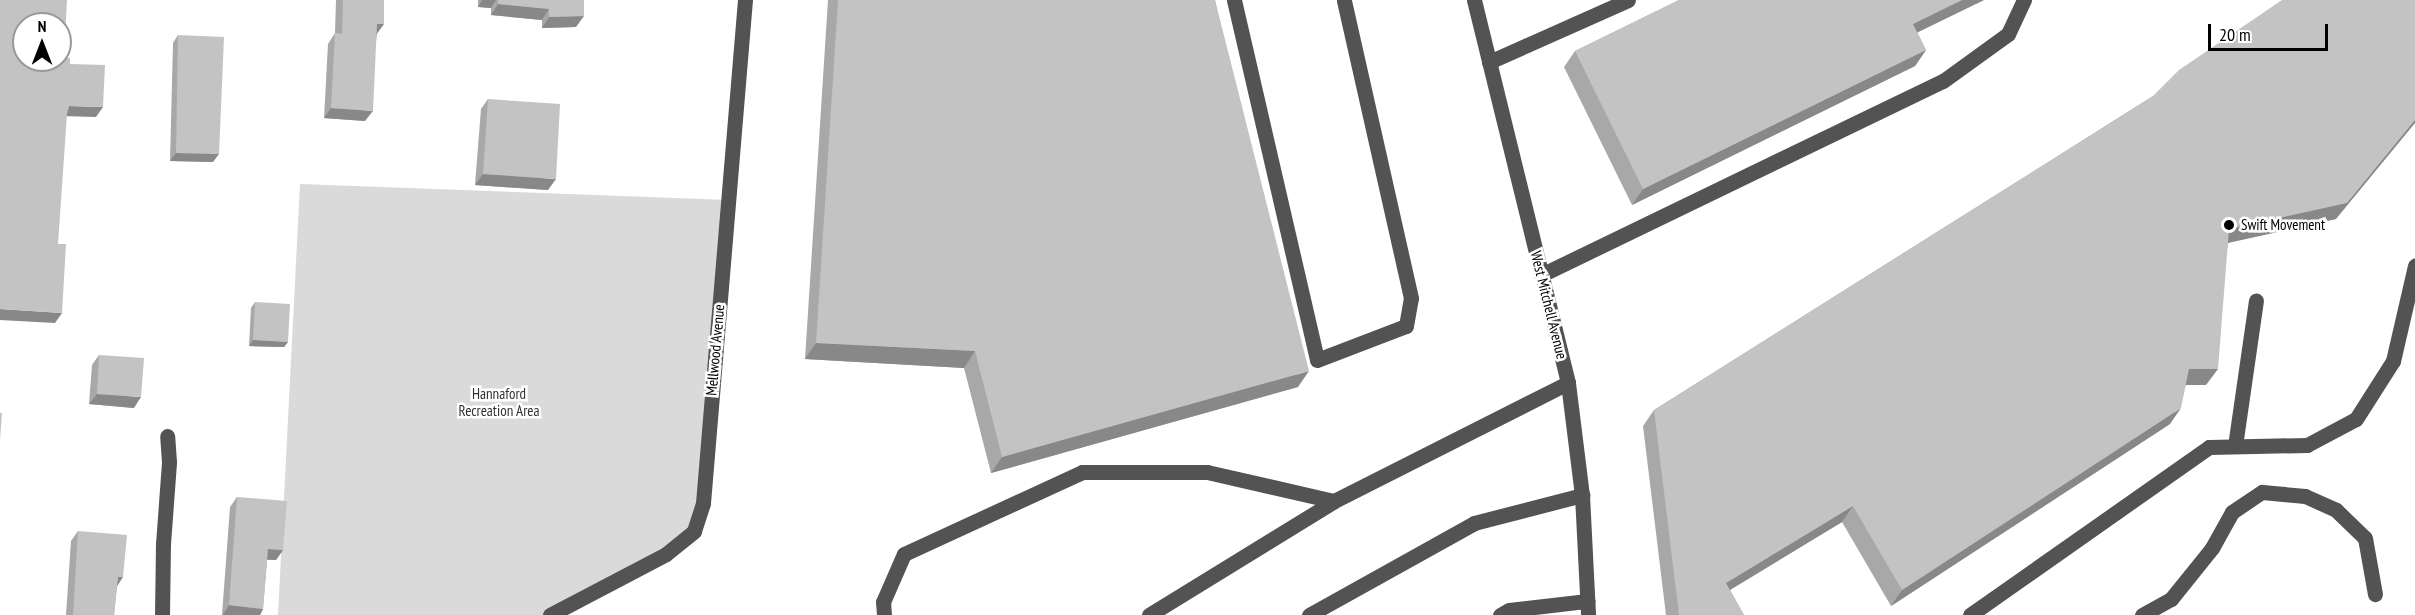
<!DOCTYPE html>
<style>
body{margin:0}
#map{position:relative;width:2415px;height:615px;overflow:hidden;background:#fff;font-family:"PT Sans Narrow",sans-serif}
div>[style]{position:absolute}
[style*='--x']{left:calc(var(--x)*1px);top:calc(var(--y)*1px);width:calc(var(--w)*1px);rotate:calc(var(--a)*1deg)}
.green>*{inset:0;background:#dadada}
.minor>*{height:15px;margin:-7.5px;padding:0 7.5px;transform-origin:7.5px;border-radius:7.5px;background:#535353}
.wall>*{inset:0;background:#a8a8a8}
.shaded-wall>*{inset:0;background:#888}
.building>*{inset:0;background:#c3c3c3}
.dots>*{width:16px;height:16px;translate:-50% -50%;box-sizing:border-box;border:3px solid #fff;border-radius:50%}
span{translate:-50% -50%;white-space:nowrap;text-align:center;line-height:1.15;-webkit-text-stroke:5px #fff;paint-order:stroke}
.poi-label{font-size:15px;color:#000}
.left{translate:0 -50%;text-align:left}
.street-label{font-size:15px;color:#000}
.park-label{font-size:15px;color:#313131}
.north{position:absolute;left:12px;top:12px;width:60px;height:60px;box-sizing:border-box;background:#fff;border:2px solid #999;border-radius:50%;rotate:0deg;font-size:16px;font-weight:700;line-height:24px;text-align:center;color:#000}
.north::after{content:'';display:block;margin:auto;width:21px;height:27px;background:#000;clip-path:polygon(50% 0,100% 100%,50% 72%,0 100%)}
.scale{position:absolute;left:2208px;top:24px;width:120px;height:27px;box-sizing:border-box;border:3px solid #000;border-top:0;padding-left:8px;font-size:18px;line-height:21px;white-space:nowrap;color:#000;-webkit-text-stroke:4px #fff;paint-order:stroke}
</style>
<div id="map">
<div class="green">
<i style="clip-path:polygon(300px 184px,729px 200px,694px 531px,550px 615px,278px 615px)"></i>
</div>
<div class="minor">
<i style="--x:1234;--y:0;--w:369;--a:77"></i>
<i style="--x:1317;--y:360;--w:95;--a:-20.9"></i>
<i style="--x:1406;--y:326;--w:28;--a:-80"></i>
<i style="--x:1411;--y:298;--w:305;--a:-102.7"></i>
<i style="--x:1474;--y:0;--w:394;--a:76.2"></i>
<i style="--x:1568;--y:383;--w:113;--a:82.9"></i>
<i style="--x:1582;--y:495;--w:120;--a:87.1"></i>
<i style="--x:1489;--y:62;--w:152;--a:-24"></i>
<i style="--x:1541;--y:275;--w:446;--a:-25.8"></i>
<i style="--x:1943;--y:81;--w:80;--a:-35.9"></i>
<i style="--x:2008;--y:34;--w:38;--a:-65"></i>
<i style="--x:2235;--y:446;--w:147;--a:-81.8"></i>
<i style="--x:162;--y:615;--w:71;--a:-89.2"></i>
<i style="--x:163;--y:544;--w:82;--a:-85.8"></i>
<i style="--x:169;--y:462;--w:26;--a:-94"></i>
<i style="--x:550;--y:615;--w:131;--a:-27.7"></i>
<i style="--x:666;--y:554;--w:36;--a:-39"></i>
<i style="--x:694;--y:531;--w:29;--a:-72"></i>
<i style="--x:703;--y:503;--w:505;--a:-85.23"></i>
<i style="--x:884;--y:615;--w:13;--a:-94"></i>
<i style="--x:883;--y:602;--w:52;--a:-66.4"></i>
<i style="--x:904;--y:554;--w:196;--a:-24.7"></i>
<i style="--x:1082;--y:472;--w:125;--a:0"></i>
<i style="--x:1207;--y:472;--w:130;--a:12.9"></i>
<i style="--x:1334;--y:501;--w:262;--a:-26.8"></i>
<i style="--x:1149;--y:615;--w:217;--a:-31.6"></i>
<i style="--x:1309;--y:615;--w:189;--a:-29.1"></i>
<i style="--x:1474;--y:523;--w:112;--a:-14.5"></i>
<i style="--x:1500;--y:615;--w:10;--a:-29"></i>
<i style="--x:1509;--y:610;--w:79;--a:-6.6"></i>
<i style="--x:1970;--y:615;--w:292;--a:-35.1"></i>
<i style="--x:2209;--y:447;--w:98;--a:-1.2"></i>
<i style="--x:2307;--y:445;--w:55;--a:-28"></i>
<i style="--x:2356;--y:419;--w:69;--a:-57.5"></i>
<i style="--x:2393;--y:361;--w:98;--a:-77"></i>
<i style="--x:2142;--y:615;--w:33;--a:-29"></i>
<i style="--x:2171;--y:599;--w:65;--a:-51.2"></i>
<i style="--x:2212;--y:548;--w:41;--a:-60.9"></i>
<i style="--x:2232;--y:512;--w:36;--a:-34"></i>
<i style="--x:2262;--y:492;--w:43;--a:5.3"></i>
<i style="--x:2305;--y:496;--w:34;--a:24"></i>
<i style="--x:2336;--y:510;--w:40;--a:44"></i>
<i style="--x:2365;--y:538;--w:57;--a:79.9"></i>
</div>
<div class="wall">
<i style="clip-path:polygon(336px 0,384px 0,377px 34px,365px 121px,324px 118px,328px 44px,335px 33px)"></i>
<i style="clip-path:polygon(478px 0,584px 0,576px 27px,542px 28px,542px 20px,491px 15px,491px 8px,478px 7px)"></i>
<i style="clip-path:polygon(828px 0,1215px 0,1298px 387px,991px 473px,964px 368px,805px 359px)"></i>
<i style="clip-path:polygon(1679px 0,1984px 0,1917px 32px,1926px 50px,1915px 66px,1632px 205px,1564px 67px,1575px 51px)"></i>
<i style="clip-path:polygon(178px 35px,213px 162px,170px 161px,173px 43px)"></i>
<i style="clip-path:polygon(2153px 96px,2336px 219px,2228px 243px,2206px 385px,2186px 385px,2170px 424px,1891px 606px,1842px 522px,1730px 590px,1744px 615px,1666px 615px,1643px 426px,1654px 410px)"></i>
<i style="clip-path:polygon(488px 99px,548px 190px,475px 185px,481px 109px)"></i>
<i style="clip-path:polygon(255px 302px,288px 342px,284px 347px,249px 346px,251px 308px)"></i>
<i style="clip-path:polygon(99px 355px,134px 408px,89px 404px,92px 365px)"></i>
<i style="clip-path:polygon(237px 497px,283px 550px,276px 560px,267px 560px,263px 609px,260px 615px,222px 615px,230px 507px)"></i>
<i style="clip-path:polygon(78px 531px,117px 586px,114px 615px,66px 615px,71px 541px)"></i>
</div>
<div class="shaded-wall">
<i style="clip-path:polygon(482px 0,496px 0,491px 8px,478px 7px)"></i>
<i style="clip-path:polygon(1962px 0,1984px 0,1902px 40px,1913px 24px)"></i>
<i style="clip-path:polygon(498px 4px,549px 9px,542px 20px,491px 15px)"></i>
<i style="clip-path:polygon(584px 16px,576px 27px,542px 28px,549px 17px)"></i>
<i style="clip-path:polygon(377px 24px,384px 24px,376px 35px)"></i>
<i style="clip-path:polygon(1926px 50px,1915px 66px,1632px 205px,1643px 189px)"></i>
<i style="clip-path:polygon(69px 106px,103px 107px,96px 117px,61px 116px)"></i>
<i style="clip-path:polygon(331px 108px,373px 111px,365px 121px,324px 118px)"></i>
<i style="clip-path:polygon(2415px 120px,2415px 123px,2336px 219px,2218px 245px,2229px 229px)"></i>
<i style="clip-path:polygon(176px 153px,219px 154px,213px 162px,170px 161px)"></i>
<i style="clip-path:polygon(483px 174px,556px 179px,548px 190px,475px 185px)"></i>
<i style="clip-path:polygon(0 309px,62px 313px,55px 323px,0 320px)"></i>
<i style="clip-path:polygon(253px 340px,288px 342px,284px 347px,249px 346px)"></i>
<i style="clip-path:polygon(816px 343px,975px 351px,964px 368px,805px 359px)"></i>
<i style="clip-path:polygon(2189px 369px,2218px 369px,2206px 385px,2178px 385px)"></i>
<i style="clip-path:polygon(1309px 371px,1298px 387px,991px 473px,1002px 457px)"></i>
<i style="clip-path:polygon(97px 394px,141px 397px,134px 408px,89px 404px)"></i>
<i style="clip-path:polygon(2181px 408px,2170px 424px,1891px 606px,1902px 590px)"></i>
<i style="clip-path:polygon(1853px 506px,1842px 522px,1715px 599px,1726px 583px)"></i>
<i style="clip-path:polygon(268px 549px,283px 550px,276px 560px,261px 559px)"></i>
<i style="clip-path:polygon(118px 577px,123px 577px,116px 588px)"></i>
<i style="clip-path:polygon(229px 605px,263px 609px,260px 615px,223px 615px)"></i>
</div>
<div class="building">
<i style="clip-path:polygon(evenodd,0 0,67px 0,64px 57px,70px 58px,70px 64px,105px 65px,103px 107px,69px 106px,67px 114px,58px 244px,66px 244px,62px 313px,0 309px,0 0,24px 24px,60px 24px,60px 60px,24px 60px,24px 24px)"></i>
<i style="clip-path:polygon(343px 0,384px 0,384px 24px,377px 24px,373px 111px,331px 108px,335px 33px,342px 34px)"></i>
<i style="clip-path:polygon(498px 0,584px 0,584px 16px,549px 17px,549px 9px,498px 4px)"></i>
<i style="clip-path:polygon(838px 0,1215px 0,1309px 371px,1002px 457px,975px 351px,816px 343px)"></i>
<i style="clip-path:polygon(1679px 0,1962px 0,1913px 24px,1926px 50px,1643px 189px,1575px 51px)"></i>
<i style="clip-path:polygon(2282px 0,2415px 0,2415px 120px,2347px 203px,2229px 229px,2218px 369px,2189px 369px,2181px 408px,1902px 590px,1853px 506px,1726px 583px,1744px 615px,1679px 615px,1654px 410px,2153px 96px,2179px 70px)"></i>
<i style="clip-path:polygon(178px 35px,224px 37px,219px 154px,176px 153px)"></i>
<i style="clip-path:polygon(488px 99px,560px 104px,556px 179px,483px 174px)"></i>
<i style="clip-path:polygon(255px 302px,290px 304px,288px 342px,253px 340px)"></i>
<i style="clip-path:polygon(99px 355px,144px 358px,141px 397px,97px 394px)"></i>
<i style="clip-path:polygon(0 413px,2px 413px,0 440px)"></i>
<i style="clip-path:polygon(237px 497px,287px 501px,283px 550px,268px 549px,263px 609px,229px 605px)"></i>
<i style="clip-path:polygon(78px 531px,127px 535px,123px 577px,118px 577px,114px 615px,73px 615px)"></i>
</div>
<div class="dots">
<i style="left:2229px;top:225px;background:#000"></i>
</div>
<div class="poi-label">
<span class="left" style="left:2241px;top:225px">Swift Movement</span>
</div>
<div class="street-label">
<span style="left:1549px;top:305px;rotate:76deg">West Mitchell Avenue</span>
<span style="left:715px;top:350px;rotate:-85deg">Mellwood Avenue</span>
</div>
<div class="park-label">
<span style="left:499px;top:402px">Hannaford<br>Recreation Area</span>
</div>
<div class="north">N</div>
<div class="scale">20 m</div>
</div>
